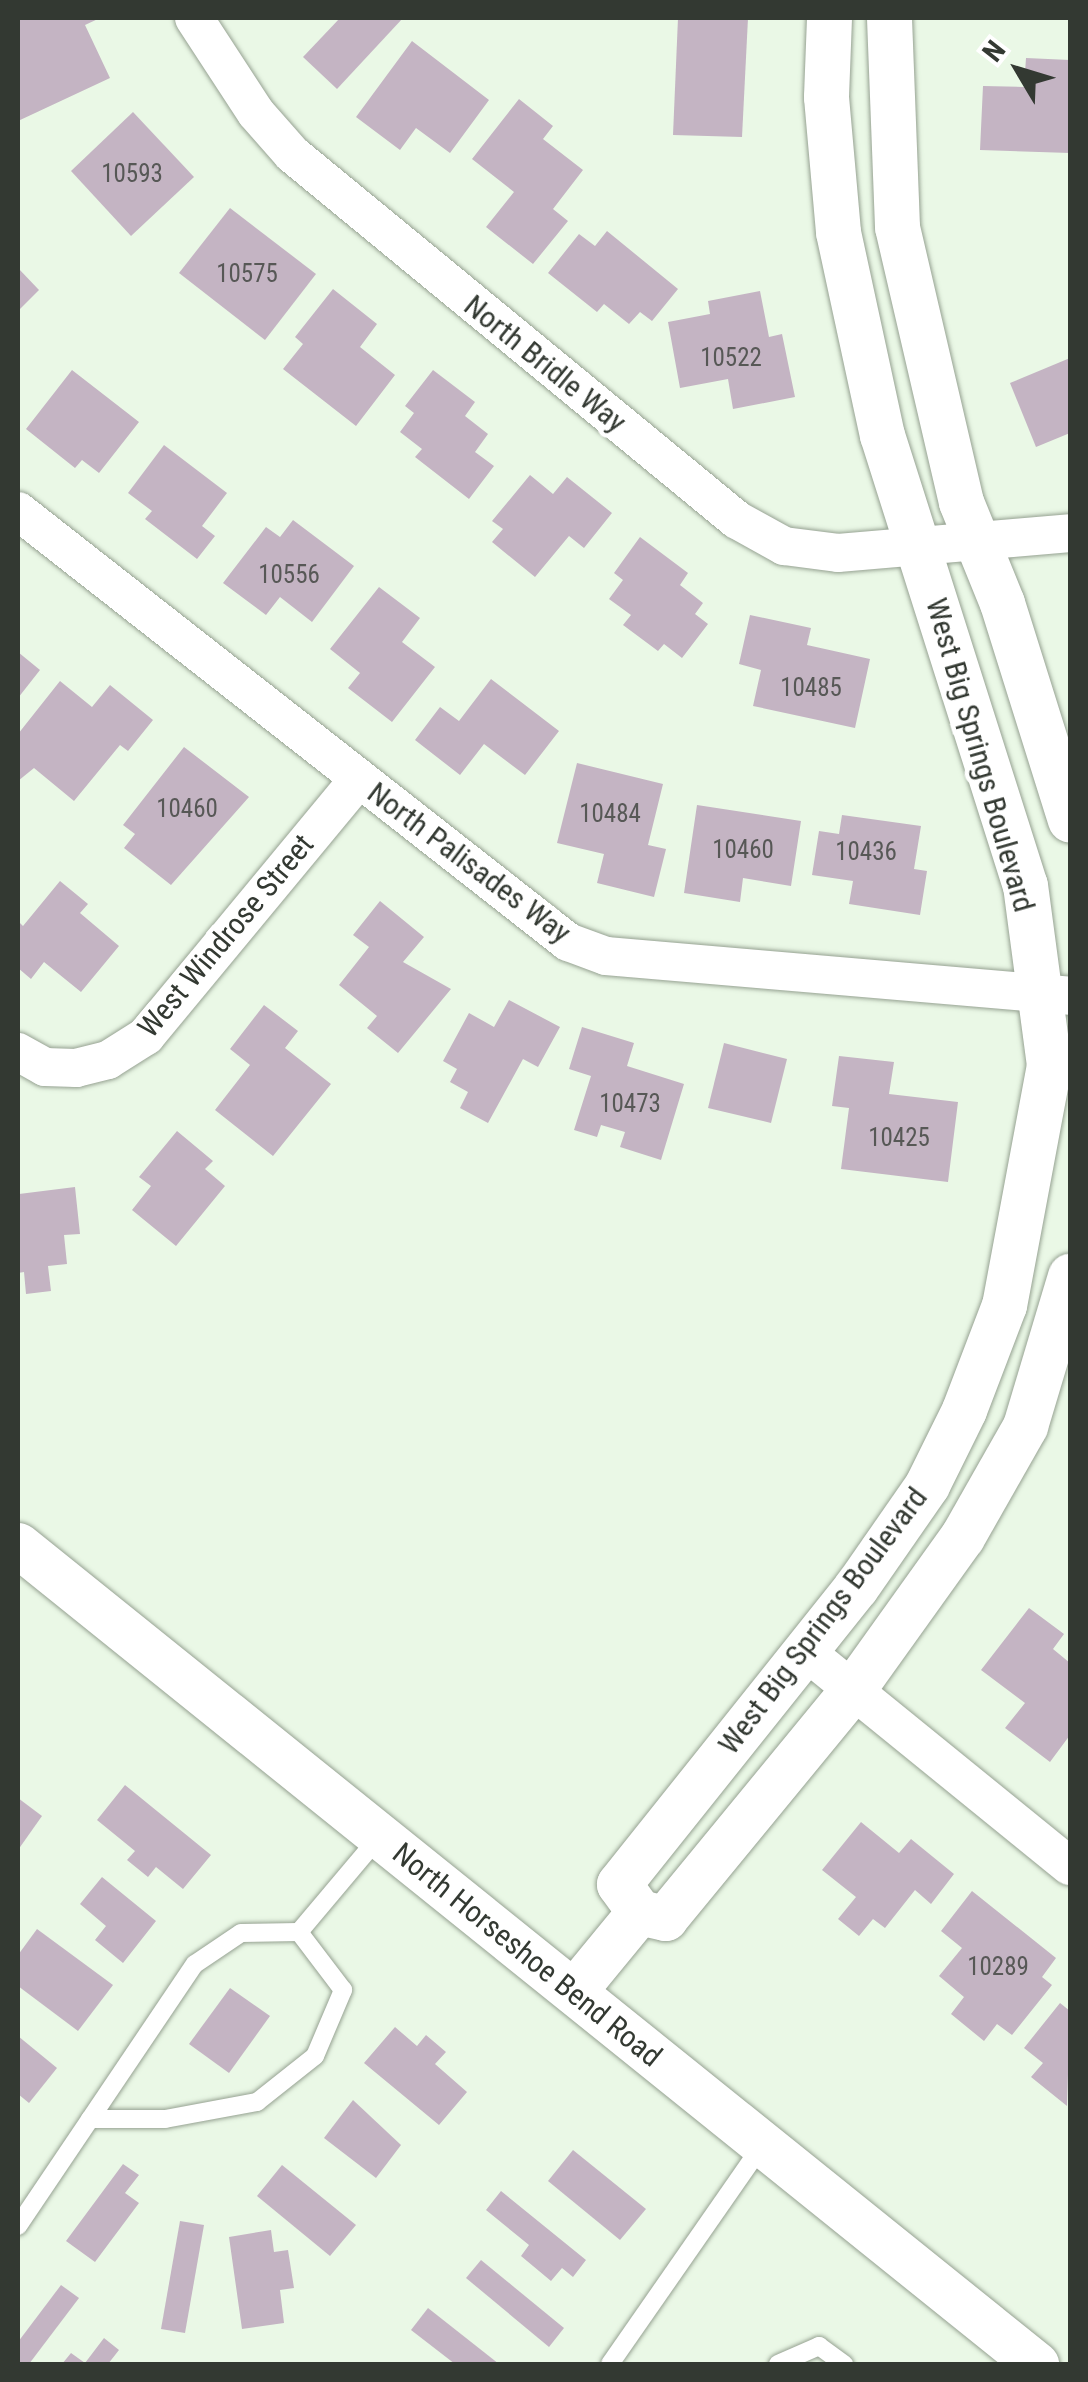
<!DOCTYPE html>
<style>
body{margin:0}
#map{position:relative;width:1088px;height:2382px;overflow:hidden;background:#eaf8e6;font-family:"Roboto Condensed",sans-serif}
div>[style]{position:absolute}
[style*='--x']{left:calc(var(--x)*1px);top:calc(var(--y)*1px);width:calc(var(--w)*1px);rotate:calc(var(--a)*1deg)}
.building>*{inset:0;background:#c4b4c3}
.roads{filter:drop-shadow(0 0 2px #96a292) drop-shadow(0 0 2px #96a292)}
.service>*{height:18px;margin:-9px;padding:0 9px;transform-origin:9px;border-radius:9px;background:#fff}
.minor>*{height:38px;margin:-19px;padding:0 19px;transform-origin:19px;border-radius:19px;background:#fff}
.tertiary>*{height:45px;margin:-22.5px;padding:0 22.5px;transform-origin:22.5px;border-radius:22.5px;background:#fff}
span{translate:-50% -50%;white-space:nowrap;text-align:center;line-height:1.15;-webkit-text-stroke:9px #fff;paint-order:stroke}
.number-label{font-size:25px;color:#575856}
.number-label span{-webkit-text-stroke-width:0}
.street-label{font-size:30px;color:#333932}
.frame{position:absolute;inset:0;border:20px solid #333932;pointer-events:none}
.north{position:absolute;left:968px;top:20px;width:100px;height:100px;-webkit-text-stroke:8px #fff;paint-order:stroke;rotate:308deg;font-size:28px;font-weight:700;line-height:40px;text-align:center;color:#333932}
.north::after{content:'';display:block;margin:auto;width:35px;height:45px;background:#333932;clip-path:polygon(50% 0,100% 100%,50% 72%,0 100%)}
</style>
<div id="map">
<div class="building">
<i style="clip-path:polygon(18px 18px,100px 18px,85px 25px,110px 78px,18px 121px)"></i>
<i style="clip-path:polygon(340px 18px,403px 18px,337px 89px,303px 57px)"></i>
<i style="clip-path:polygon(678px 18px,748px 18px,742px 137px,673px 135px)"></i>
<i style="clip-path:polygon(412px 41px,489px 100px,450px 153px,416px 128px,400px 150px,356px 117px)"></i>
<i style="clip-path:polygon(1026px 58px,1070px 60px,1070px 153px,980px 150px,983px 86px,1024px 87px)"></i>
<i style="clip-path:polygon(519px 99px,553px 126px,543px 139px,583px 170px,553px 209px,568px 221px,533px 264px,486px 227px,514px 192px,472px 159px)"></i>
<i style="clip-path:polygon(133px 112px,194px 177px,131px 236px,71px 171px)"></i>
<i style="clip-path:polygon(230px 208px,316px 274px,265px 340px,179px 273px)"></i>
<i style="clip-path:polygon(607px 231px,678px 289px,652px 321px,640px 312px,629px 324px,604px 304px,597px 312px,548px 273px,579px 234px,595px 246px)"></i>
<i style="clip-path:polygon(18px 268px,39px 290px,18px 311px)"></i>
<i style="clip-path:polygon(333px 289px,377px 324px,360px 347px,395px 375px,356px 426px,283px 369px,303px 344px,295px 337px)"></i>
<i style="clip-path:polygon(760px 291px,769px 337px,782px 334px,795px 397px,733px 409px,728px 379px,680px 388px,668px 322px,710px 314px,708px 301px)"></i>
<i style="clip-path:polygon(1070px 358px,1070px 433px,1036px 447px,1010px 383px)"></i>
<i style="clip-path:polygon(72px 370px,139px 422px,99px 473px,82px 460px,75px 468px,26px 429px)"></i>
<i style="clip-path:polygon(433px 370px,475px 402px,465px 416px,488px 434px,475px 452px,494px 466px,469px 499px,415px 457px,422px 449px,400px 432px,414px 413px,405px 406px)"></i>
<i style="clip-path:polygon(164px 445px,227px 493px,202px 526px,215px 536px,197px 559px,145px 519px,152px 511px,128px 493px)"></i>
<i style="clip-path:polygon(530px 475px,553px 494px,567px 477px,612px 513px,584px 548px,569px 536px,535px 577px,492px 542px,503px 529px,492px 521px)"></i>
<i style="clip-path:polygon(293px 520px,354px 566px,312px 622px,280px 597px,266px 615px,223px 583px,266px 527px,280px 537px)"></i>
<i style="clip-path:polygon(640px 537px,688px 573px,680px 585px,703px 603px,695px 614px,708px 624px,682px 658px,664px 644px,658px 651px,623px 625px,631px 615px,609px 599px,623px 580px,614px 573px)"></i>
<i style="clip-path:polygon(379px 587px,420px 618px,402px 642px,435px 667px,392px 722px,348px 688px,360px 673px,330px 649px)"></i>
<i style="clip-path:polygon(750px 615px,811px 628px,807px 645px,870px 659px,855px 728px,753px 706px,761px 670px,739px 664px)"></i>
<i style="clip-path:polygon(18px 652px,40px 670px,18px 698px)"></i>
<i style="clip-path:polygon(491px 679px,559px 731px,525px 775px,484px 744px,460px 775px,415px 740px,440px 707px,459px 721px)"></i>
<i style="clip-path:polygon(60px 681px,92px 707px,110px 685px,153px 720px,128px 751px,120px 745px,74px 801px,34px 768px,18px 781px,18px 734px)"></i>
<i style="clip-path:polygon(184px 747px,249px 797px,171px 885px,124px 848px,135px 834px,123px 825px)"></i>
<i style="clip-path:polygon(577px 763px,663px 784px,648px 845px,666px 849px,654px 897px,597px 883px,604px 854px,557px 843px)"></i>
<i style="clip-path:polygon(697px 805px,801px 821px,791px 886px,743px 878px,740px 902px,684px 893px)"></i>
<i style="clip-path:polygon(842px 815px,921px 826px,914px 869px,927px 871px,920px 915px,849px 904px,853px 881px,812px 875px,819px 831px,839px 834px)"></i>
<i style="clip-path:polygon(60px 881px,88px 904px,80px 913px,119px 946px,81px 992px,44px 962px,31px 979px,18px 968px,18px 921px,23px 926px)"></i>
<i style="clip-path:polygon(380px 901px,424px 937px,403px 962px,451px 989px,398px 1053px,367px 1028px,377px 1016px,339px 985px,369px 947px,353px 935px)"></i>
<i style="clip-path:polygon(509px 1000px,560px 1027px,538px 1067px,523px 1059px,488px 1123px,460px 1108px,468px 1092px,450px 1082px,457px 1069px,443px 1061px,469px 1013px,494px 1027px)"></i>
<i style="clip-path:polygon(264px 1005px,298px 1031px,285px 1048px,331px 1084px,273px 1156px,215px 1110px,250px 1065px,230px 1049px)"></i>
<i style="clip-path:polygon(582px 1027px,634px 1043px,627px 1066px,684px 1084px,661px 1160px,620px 1147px,625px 1132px,601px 1125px,597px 1137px,574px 1130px,591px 1076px,569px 1069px)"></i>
<i style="clip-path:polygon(724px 1043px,787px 1059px,771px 1123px,708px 1108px)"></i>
<i style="clip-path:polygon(839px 1056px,894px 1062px,889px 1094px,958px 1102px,948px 1182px,841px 1169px,849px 1108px,832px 1106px)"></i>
<i style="clip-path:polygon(177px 1131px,213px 1161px,205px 1169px,225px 1186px,176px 1246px,132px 1210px,151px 1186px,139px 1177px)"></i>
<i style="clip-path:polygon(75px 1187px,80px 1234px,64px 1235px,67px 1264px,48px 1266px,51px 1291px,26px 1294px,24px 1272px,18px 1273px,19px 1194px)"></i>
<i style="clip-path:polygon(1029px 1608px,1064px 1634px,1053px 1649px,1070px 1663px,1070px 1735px,1050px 1762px,1005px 1728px,1025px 1703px,981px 1670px)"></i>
<i style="clip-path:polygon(125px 1785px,211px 1855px,183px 1889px,156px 1867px,148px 1877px,127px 1860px,135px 1851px,97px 1820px)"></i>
<i style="clip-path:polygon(18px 1798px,42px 1816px,18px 1850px)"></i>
<i style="clip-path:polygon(861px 1822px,899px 1853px,911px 1839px,954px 1874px,931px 1904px,915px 1890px,885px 1928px,873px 1919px,859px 1936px,838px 1919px,856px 1897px,822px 1870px)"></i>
<i style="clip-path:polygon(102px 1877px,156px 1921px,123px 1963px,95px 1940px,106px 1926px,80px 1904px)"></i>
<i style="clip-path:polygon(972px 1891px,1056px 1958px,1042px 1977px,1052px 1985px,1012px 2035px,997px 2024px,984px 2041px,951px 2014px,964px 1997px,939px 1976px,962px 1948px,941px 1931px)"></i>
<i style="clip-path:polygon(37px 1929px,113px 1985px,78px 2031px,18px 1986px,18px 1955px)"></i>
<i style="clip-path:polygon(230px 1988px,270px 2016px,229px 2073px,189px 2044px)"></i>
<i style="clip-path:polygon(1060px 2003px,1070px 2011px,1067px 2106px,1031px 2077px,1043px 2063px,1024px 2048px)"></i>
<i style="clip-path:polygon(395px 2027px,417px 2046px,426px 2035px,446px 2052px,435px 2064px,467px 2092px,439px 2125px,364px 2063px)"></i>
<i style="clip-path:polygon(18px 2036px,57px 2068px,29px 2103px,18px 2094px)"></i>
<i style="clip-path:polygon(353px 2100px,401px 2145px,376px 2178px,324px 2138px)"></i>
<i style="clip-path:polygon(573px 2150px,646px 2209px,620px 2240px,548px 2181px)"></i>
<i style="clip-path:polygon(123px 2164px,139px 2175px,125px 2193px,139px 2203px,95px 2262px,66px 2241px)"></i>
<i style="clip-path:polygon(282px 2165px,356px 2225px,330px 2256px,257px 2196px)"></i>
<i style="clip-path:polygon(501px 2191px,586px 2260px,573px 2277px,562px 2268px,551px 2281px,521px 2256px,529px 2245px,486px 2210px)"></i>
<i style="clip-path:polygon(180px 2221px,204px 2225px,185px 2333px,161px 2329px)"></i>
<i style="clip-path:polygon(271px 2230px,274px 2252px,288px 2250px,294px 2288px,280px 2290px,284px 2323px,242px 2329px,229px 2237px)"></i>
<i style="clip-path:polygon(481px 2260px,564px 2328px,549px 2347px,466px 2278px)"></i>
<i style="clip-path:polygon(61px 2285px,79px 2298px,29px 2364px,18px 2364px,18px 2342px)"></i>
<i style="clip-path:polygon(428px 2308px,499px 2364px,455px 2364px,411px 2330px)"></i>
<i style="clip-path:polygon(104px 2338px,119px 2350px,108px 2364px,62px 2364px,71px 2353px,85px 2363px)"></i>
</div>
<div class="roads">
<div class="service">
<i style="--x:90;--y:2119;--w:75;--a:0"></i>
<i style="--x:165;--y:2119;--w:94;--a:-10.5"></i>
<i style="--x:257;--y:2102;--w:74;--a:-38.4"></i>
<i style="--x:315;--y:2056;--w:72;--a:-67"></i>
<i style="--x:343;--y:1990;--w:73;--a:-127.2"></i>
<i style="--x:18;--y:2226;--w:316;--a:-56"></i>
<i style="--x:195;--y:1964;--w:55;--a:-34"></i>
<i style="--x:241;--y:1933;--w:58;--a:-1"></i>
<i style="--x:299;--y:1932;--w:124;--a:-49.9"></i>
<i style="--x:610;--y:2364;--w:268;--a:-55.2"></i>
<i style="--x:778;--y:2364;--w:45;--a:-23.7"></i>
<i style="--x:819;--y:2346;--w:31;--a:36"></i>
</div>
<div class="minor">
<i style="--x:194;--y:18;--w:113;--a:56.9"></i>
<i style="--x:256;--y:113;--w:55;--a:48.7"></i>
<i style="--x:292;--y:154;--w:576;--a:39.44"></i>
<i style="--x:737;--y:520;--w:54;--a:29"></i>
<i style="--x:784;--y:546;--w:54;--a:7.4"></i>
<i style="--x:838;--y:553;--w:233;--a:-4.9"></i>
<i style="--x:18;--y:511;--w:699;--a:38.08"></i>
<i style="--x:568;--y:942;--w:40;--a:20.2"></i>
<i style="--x:606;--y:956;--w:466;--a:4.9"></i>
<i style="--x:18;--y:1052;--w:31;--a:29"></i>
<i style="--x:45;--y:1067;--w:31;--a:2"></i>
<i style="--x:76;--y:1068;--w:33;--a:-14"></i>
<i style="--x:108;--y:1060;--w:45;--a:-32.3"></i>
<i style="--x:146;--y:1036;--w:332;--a:-50.4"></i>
<i style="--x:805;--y:1651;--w:341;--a:39.1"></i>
</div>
<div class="tertiary">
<i style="--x:829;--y:18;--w:79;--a:92.2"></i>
<i style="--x:826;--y:97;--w:136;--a:84.9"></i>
<i style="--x:838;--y:232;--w:208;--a:77.8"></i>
<i style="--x:882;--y:435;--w:472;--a:72.4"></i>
<i style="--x:1025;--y:885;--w:182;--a:82.4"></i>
<i style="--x:1049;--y:1065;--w:244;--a:100.6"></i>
<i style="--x:1004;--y:1305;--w:112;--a:110.9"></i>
<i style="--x:964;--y:1410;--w:84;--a:116.3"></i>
<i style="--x:927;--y:1485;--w:124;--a:124.8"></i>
<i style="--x:856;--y:1587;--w:380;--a:128.6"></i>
<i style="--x:619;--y:1884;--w:34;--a:54"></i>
<i style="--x:639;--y:1912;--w:27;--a:13"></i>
<i style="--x:665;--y:1918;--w:296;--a:-50.6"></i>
<i style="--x:853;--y:1689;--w:187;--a:-54.4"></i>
<i style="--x:962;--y:1537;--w:128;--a:-60.4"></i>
<i style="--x:1025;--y:1426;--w:157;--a:-73.3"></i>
<i style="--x:889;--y:18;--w:209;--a:87.8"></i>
<i style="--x:897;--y:227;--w:282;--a:76.9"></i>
<i style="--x:961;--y:502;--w:109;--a:67.9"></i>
<i style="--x:1002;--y:603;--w:227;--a:72.6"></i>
<i style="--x:18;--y:1545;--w:1307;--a:38.82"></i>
<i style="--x:574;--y:1991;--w:102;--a:-50.6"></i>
</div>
</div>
<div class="number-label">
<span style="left:132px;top:174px">10593</span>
<span style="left:247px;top:274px">10575</span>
<span style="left:731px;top:358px">10522</span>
<span style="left:289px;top:575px">10556</span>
<span style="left:811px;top:688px">10485</span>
<span style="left:187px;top:809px">10460</span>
<span style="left:610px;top:814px">10484</span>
<span style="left:743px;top:850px">10460</span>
<span style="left:866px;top:852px">10436</span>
<span style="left:630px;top:1104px">10473</span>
<span style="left:899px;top:1138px">10425</span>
<span style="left:998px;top:1967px">10289</span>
</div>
<div class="street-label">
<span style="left:545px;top:364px;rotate:39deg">North Bridle Way</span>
<span style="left:980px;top:755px;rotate:74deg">West Big Springs Boulevard</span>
<span style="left:469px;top:863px;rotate:37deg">North Palisades Way</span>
<span style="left:226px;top:936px;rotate:-50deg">West Windrose Street</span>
<span style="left:823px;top:1621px;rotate:-53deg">West Big Springs Boulevard</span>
<span style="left:527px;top:1955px;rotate:39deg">North Horseshoe Bend Road</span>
</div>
<div class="frame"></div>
<div class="north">N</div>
</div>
